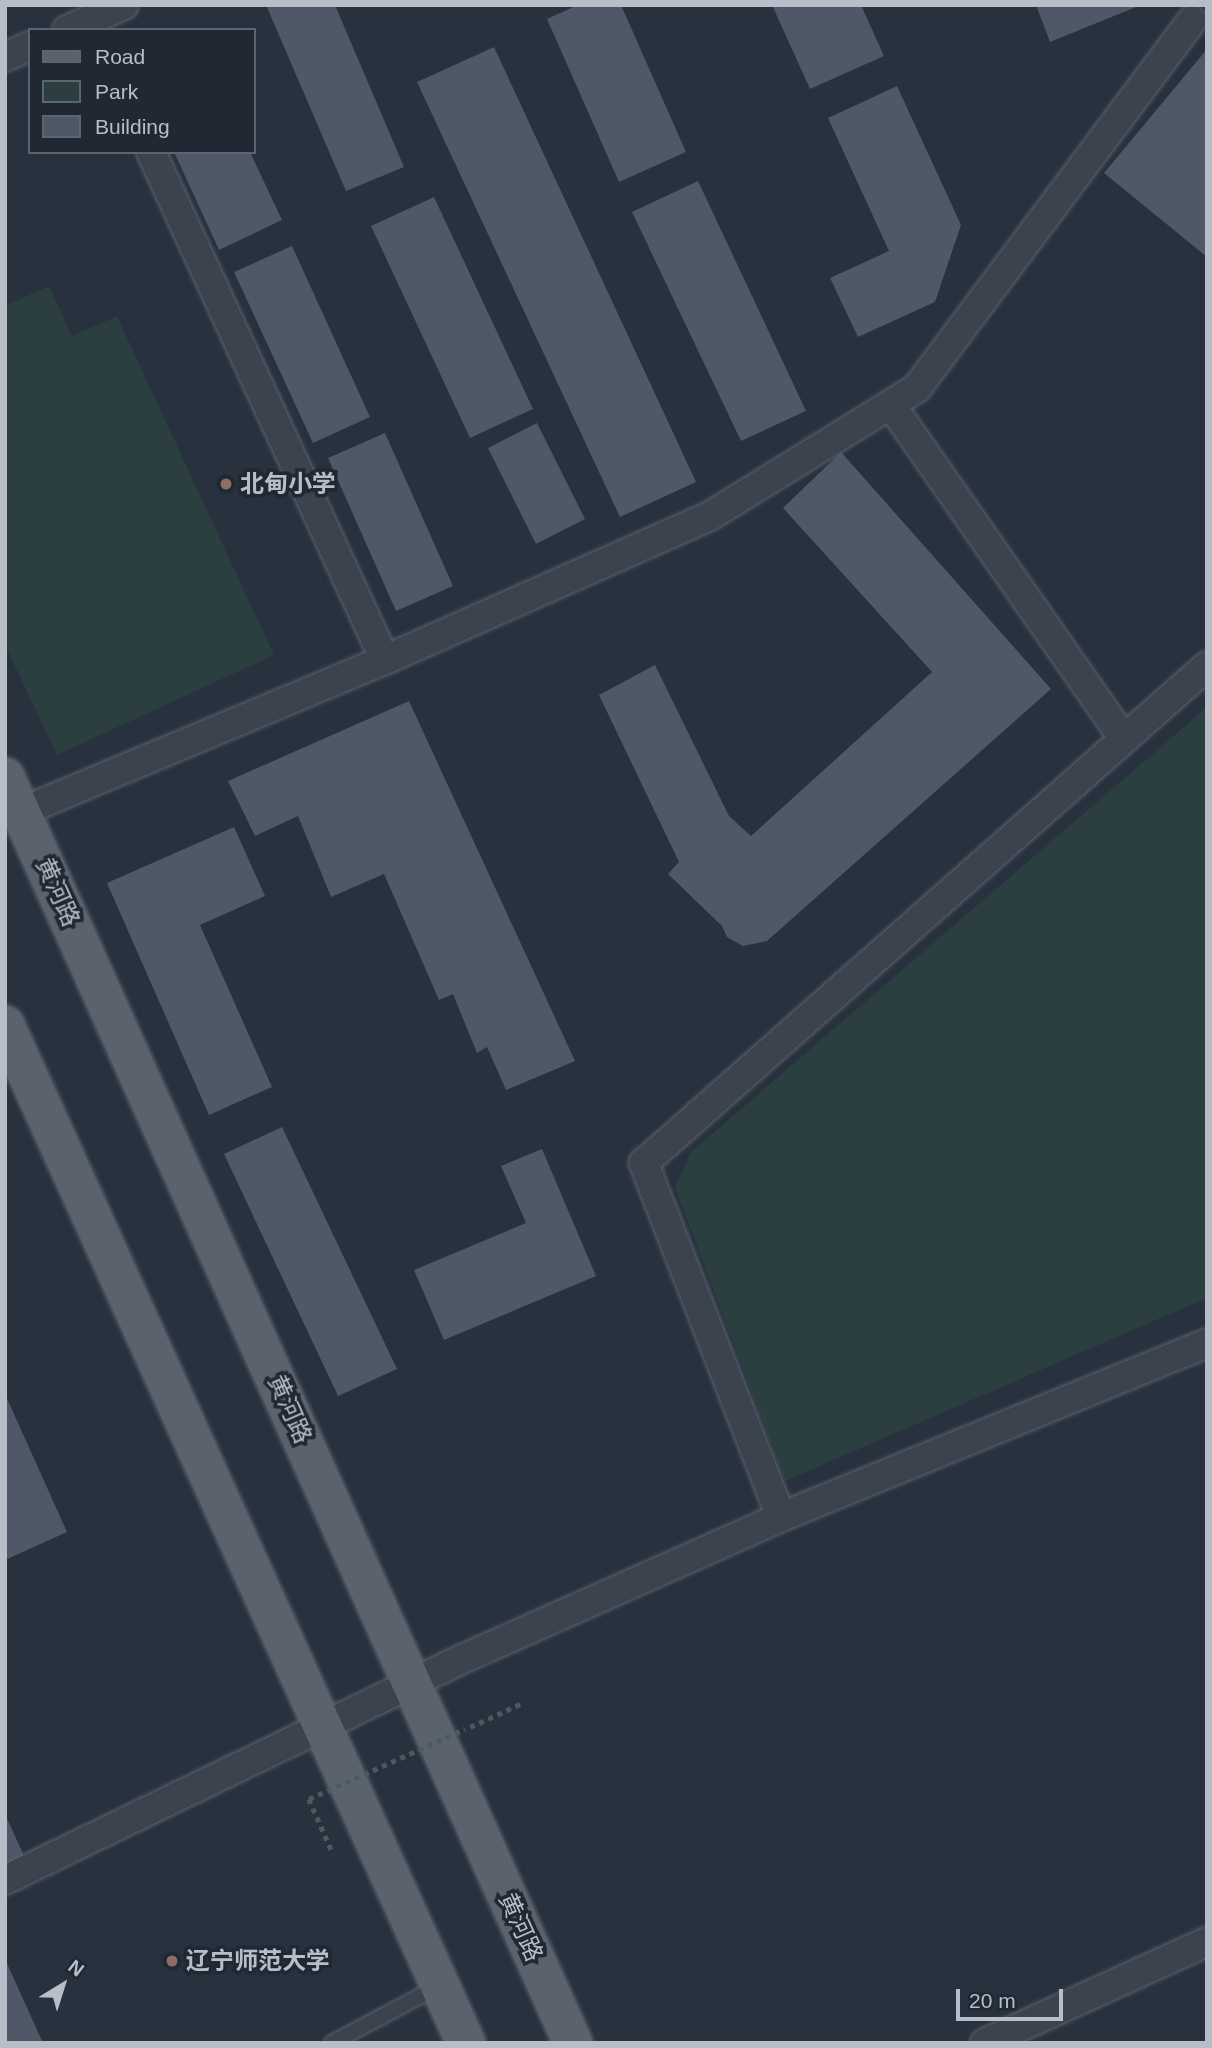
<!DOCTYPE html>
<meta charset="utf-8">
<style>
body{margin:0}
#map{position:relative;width:1212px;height:2048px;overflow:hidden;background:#28313e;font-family:Arial,"Noto Sans SC",sans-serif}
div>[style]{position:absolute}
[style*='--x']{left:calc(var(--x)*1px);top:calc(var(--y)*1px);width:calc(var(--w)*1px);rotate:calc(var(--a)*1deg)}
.green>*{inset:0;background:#2b3e40}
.building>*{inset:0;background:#4e5866}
.path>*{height:4.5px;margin-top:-2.25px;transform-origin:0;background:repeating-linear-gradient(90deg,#4a5b5e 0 5px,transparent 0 10px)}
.roads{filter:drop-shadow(0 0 2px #59616b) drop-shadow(0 0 2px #59616b)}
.lane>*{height:14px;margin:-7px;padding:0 7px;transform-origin:7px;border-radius:7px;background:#3b434e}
.street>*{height:28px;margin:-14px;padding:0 14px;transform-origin:14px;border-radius:14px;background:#3b434e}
.primary>*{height:38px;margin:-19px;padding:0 19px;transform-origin:19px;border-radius:19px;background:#5a626e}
.path-bridge>*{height:4.5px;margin-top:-2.25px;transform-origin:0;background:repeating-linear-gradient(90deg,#4a5b5e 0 5px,transparent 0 10px)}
.dots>*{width:19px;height:19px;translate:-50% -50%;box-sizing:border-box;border:4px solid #202833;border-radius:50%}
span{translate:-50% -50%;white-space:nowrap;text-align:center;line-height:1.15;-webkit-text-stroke:7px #202833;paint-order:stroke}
.poi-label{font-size:24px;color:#b8bec8;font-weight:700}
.left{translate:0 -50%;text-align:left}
.street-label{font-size:24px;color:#b8bec8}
.frame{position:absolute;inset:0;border:7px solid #b8bec8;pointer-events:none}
.legend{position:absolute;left:28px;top:28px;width:228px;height:126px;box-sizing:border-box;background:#202833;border:2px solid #5d646f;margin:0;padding:9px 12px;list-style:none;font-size:21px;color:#b8bec8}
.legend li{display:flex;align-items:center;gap:14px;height:35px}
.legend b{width:35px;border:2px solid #5d646f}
.north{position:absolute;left:28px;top:1950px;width:70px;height:70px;-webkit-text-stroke:5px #202833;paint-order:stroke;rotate:38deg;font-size:19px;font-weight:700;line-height:28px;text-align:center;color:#b8bec8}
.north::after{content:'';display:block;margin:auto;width:24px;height:32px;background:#b8bec8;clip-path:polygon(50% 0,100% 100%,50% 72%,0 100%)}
.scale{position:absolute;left:956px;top:1989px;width:107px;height:32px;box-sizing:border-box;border:4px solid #b8bec8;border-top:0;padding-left:9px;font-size:21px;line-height:24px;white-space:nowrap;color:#b8bec8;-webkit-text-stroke:5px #202833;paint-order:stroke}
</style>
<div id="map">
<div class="green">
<i style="clip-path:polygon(49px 286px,72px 336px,117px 316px,274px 655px,57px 755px,5px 645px,5px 306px)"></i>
<i style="clip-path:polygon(1207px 707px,1207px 1298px,785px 1481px,675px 1187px,691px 1152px)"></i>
</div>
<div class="building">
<i style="clip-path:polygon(266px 5px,335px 5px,404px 167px,346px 191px)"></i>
<i style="clip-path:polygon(578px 5px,621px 5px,686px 152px,619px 182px,547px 19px)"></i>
<i style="clip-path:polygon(772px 5px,861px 5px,884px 56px,810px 89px)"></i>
<i style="clip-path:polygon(1036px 5px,1141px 5px,1050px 42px)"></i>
<i style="clip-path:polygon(494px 47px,696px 482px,620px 517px,417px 82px)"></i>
<i style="clip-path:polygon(1207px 49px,1207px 257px,1104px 173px)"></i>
<i style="clip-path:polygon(897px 86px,961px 225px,935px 302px,858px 337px,830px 278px,889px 251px,828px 118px)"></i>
<i style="clip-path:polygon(174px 152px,250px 152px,282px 220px,219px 250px)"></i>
<i style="clip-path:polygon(698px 181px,806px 411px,741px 441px,632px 212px)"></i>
<i style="clip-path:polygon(434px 197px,533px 409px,470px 438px,371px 226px)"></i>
<i style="clip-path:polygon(292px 246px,370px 417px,313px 443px,234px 272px)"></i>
<i style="clip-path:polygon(537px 423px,585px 519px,536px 544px,488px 448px)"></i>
<i style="clip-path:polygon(385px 433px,453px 586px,396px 611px,328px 458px)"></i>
<i style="clip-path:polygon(841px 452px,1051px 689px,767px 941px,743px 946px,727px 937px,722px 926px,668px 874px,679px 862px,599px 695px,655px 665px,729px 816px,751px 836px,932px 672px,783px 508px)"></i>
<i style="clip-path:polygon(409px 701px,575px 1061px,506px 1090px,487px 1047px,477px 1053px,453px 994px,439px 1000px,384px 874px,331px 897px,298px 816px,255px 836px,228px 781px)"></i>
<i style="clip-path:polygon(234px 827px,265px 896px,200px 925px,272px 1087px,209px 1115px,107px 883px)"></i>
<i style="clip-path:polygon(282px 1127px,397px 1369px,338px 1396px,224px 1154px)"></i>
<i style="clip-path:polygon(542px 1149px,596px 1276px,444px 1340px,414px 1270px,526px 1223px,501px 1166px)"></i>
<i style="clip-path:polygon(5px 1394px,67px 1532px,5px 1560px)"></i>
<i style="clip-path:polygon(5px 1814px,29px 1867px,5px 1877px)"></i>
<i style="clip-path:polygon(5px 1959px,43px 2043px,5px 2043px)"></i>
</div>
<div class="path">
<i style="--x:470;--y:1727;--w:55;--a:-24.7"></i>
<i style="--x:309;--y:1799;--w:60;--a:66.4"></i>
</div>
<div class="roads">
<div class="lane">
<i style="--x:332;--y:2043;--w:121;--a:-28"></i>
</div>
<div class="street">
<i style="--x:67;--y:30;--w:62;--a:-23.7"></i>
<i style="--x:5;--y:57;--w:27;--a:-24"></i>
<i style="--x:151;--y:152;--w:559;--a:65.27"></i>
<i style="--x:891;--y:405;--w:407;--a:55.1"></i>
<i style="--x:21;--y:812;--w:394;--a:-22.7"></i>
<i style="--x:385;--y:660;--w:355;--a:-23.9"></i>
<i style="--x:710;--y:516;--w:243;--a:-31.7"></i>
<i style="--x:917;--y:388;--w:459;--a:-53.2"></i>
<i style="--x:781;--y:1517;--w:380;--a:-111.2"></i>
<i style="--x:644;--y:1163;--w:751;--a:-41.44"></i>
<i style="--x:5;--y:1880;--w:496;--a:-25.8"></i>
<i style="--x:451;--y:1664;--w:361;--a:-24"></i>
<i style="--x:781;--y:1517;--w:460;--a:-22.2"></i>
<i style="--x:985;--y:2043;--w:244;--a:-24.5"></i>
</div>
<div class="primary">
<i style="--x:5;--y:777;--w:1388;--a:65.84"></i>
<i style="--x:5;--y:1025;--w:1118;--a:65.64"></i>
</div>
</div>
<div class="path-bridge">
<i style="--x:309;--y:1799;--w:171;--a:-24.2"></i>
</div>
<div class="dots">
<i style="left:226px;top:484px;background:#8d6e63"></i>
<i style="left:172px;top:1961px;background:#8d6e63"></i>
</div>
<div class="poi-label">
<span class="left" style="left:240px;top:484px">北甸小学</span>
<span class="left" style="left:186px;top:1961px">辽宁师范大学</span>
</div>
<div class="street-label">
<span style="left:58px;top:892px;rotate:66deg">黄河路</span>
<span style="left:290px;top:1409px;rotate:66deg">黄河路</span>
<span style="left:521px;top:1927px;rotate:66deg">黄河路</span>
</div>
<div class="frame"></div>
<ul class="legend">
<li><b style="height:9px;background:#5a626e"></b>Road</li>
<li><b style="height:19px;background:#2b3e40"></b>Park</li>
<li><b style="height:19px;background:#4e5866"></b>Building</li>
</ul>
<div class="north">N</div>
<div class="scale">20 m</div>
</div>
